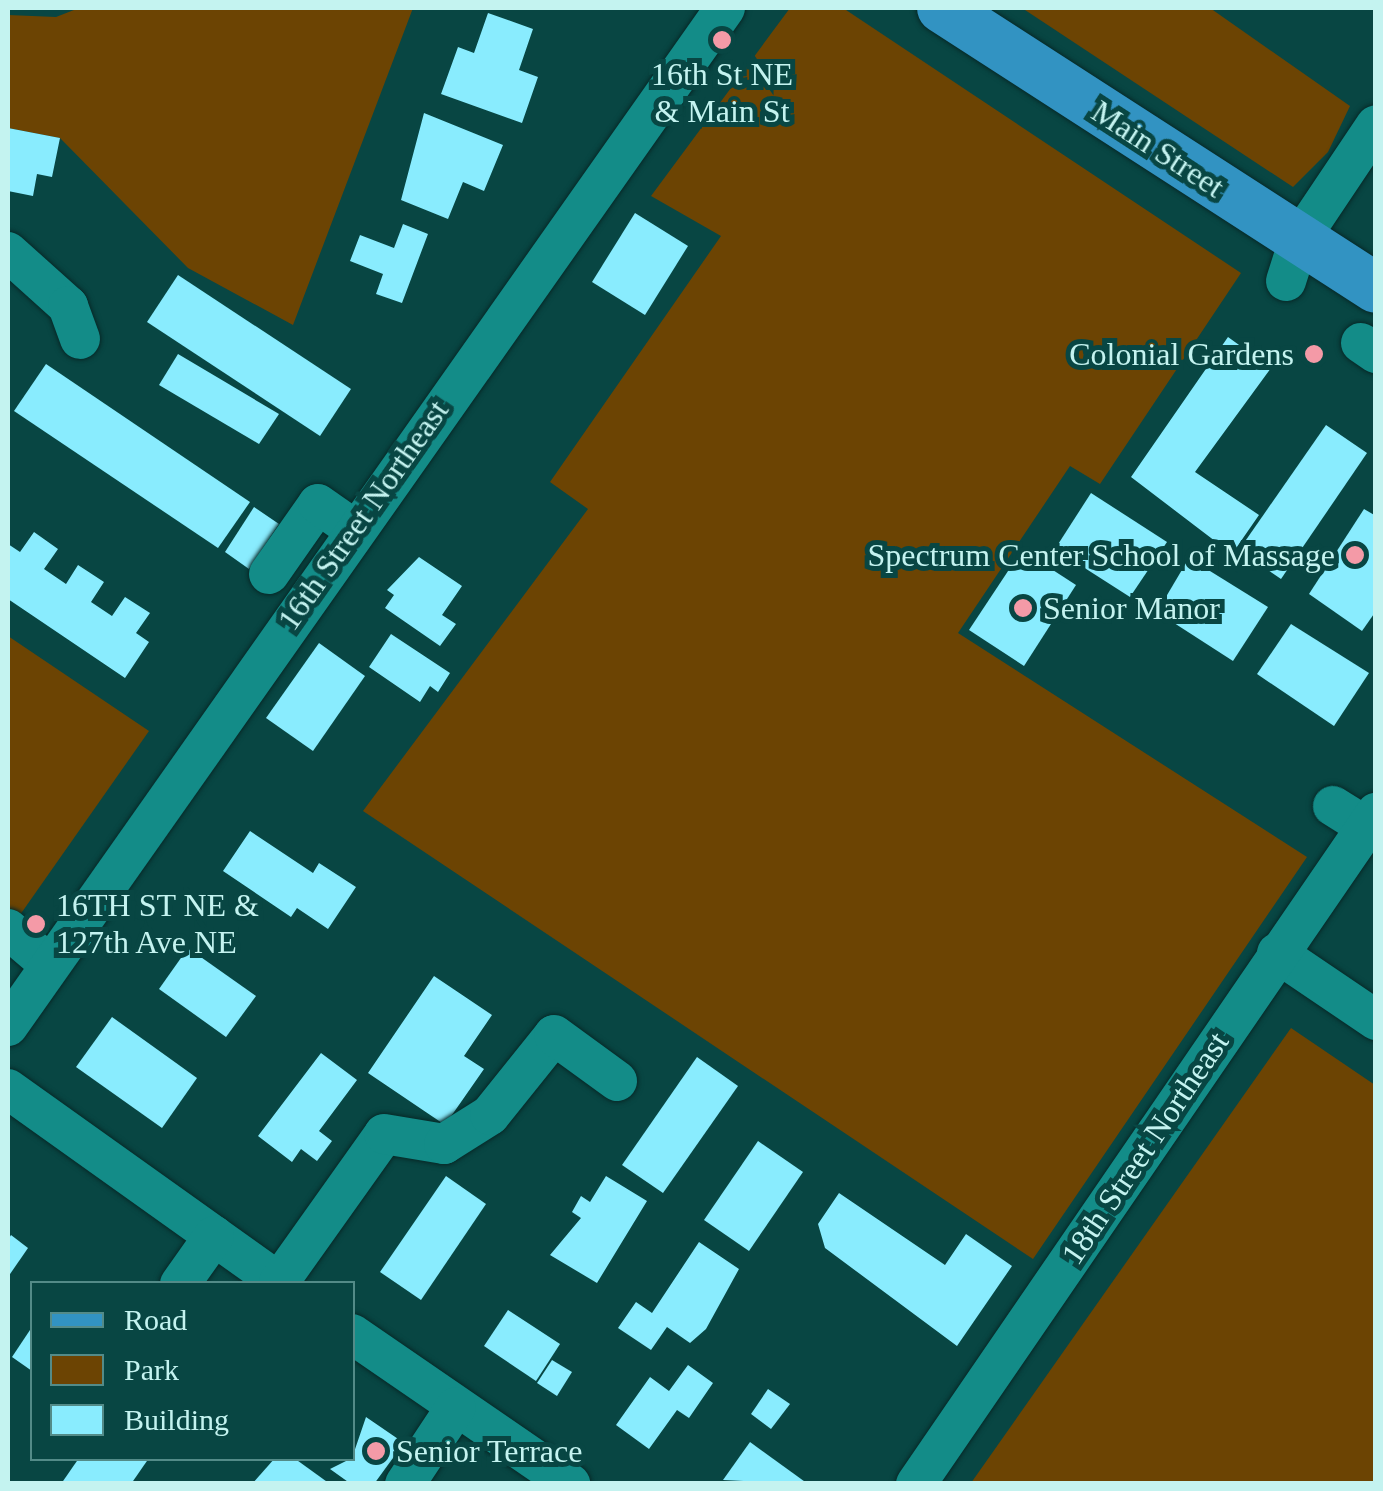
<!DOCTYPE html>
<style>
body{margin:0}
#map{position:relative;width:1383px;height:1491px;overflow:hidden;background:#084643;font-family:Georgia,serif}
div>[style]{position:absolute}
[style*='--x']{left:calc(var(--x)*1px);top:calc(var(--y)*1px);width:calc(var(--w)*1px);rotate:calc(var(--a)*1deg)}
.green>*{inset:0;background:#6c4403}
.building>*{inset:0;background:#89ecfe}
.roads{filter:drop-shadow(0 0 2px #072928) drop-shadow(0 0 2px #072928)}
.minor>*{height:40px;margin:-20px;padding:0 20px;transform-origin:20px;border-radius:20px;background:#138c88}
.major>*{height:50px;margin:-25px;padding:0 25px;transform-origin:25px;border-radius:25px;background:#3293c2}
.dots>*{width:28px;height:28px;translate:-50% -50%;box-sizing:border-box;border:5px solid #084643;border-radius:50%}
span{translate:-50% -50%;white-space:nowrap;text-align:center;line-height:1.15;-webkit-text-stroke:10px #084643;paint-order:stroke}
.poi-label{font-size:32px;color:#c4f3f0}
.right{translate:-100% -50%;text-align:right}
.left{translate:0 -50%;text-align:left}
.street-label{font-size:32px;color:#c4f3f0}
.frame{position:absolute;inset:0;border:10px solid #c4f3f0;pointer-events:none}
.legend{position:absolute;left:30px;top:1281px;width:325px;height:180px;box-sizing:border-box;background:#084643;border:2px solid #538b88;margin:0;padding:12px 18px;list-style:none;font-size:30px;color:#c4f3f0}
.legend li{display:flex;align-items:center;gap:20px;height:50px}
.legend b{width:50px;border:2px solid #538b88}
</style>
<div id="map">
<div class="green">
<i style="clip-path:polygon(79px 8px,413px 8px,293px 325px,188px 268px,60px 138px,8px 128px,8px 15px,56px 17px)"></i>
<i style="clip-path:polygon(790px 8px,843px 8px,1241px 273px,1100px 484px,1070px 466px,958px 633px,1307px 857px,1033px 1259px,363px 811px,588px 509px,550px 482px,721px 236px,651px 196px)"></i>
<i style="clip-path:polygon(1022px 8px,1210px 8px,1350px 106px,1328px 152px,1293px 187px)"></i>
<i style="clip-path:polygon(8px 636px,149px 731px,8px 932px)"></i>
<i style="clip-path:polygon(1291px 1028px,1375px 1085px,1375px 1483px,971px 1483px)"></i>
</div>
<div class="building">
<i style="clip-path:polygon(488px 13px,533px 29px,519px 70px,538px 77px,522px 123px,441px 94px,458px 47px,474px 53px)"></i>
<i style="clip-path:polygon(424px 113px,503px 145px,484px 191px,463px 182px,448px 219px,401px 200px)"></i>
<i style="clip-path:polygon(8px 128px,60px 138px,52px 177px,37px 174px,33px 196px,8px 191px)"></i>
<i style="clip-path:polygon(635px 213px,688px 246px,645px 315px,592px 282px)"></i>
<i style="clip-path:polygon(403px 224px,428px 234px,402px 303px,376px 294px,383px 274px,350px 261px,360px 235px,394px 248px)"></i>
<i style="clip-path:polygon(178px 275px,351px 389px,320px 436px,147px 322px)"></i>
<i style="clip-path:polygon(1228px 337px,1271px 368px,1195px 472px,1259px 515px,1232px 554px,1131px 477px)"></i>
<i style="clip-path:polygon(178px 354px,279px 414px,259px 444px,159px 385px)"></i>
<i style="clip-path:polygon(46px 364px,250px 502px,218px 548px,14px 411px)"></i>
<i style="clip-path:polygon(1326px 425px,1367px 453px,1281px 579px,1239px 550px)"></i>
<i style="clip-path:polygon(1091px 493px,1167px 542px,1130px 597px,1055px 549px)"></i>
<i style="clip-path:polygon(254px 507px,279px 524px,249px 569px,225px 552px)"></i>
<i style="clip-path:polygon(1364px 509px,1376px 516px,1376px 611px,1362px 631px,1309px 594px)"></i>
<i style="clip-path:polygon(34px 532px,58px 549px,44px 569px,66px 584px,78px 565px,104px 582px,91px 602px,112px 616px,125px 597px,150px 613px,136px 633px,149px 642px,125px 678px,8px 599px,8px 544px,20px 552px)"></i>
<i style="clip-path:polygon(1022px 550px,1076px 585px,1024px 666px,969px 630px)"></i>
<i style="clip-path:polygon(419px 557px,462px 586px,442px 615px,456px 624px,440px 646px,385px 608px,394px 595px,387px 590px)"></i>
<i style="clip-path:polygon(1189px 558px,1268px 607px,1233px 661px,1157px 612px)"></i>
<i style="clip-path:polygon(1291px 624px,1369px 673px,1334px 726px,1257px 674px)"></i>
<i style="clip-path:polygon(391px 634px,450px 673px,438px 692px,430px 686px,420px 702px,369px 667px)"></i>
<i style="clip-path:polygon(319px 643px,365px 676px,313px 751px,266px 718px)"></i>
<i style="clip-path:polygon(250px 831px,313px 873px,319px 863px,356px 887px,328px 929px,297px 908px,291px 917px,223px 871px)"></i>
<i style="clip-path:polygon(188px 948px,256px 996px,226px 1037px,159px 989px)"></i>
<i style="clip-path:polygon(434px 976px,492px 1015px,464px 1056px,484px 1069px,445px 1125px,368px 1073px)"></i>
<i style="clip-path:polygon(112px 1017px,197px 1078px,162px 1128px,76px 1067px)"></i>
<i style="clip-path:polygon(321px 1053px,357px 1080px,319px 1131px,332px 1141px,317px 1161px,301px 1149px,292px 1162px,258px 1136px)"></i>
<i style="clip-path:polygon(697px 1057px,738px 1086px,663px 1193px,622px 1165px)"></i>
<i style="clip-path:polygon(758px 1141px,803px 1172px,749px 1251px,704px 1220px)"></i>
<i style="clip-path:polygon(446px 1176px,486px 1204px,421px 1300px,380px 1272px)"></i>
<i style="clip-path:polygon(606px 1176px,647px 1201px,597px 1283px,550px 1255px,581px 1218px,572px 1212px,581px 1196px,590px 1202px)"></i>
<i style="clip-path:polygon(839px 1193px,945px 1265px,966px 1234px,1012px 1266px,957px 1346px,825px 1248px,818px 1224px)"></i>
<i style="clip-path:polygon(11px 1235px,28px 1248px,8px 1277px,8px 1240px)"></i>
<i style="clip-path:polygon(699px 1242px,739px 1269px,706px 1329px,690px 1343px,667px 1327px,651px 1350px,618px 1328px,636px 1302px,652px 1313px)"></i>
<i style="clip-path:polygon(508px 1310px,560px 1344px,536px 1381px,484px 1346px)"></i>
<i style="clip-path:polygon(32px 1327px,32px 1371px,12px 1357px)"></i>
<i style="clip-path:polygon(552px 1360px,572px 1372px,557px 1396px,537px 1383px)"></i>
<i style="clip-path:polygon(688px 1365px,713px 1383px,689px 1418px,677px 1410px,649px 1449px,616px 1425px,650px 1377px,669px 1391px)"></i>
<i style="clip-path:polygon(768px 1389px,790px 1404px,771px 1429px,751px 1414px)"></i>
<i style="clip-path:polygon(366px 1417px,404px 1443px,374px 1484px,351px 1484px,330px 1469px,352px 1458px)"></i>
<i style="clip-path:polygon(750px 1442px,808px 1484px,723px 1480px)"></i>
<i style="clip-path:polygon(79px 1458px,149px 1458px,131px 1484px,61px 1484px)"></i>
<i style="clip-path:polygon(275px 1458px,294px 1458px,330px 1484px,252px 1484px)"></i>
</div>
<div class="roads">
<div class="minor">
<i style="--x:8;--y:252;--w:81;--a:42"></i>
<i style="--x:68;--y:306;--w:35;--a:70"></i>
<i style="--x:1286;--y:281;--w:43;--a:-72.4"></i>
<i style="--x:1299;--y:240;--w:138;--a:-56.2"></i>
<i style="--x:1361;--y:343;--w:18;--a:34"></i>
<i style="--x:269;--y:574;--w:85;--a:-55"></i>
<i style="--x:318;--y:504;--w:42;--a:35.2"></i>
<i style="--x:1333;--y:806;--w:39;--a:32"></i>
<i style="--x:8;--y:929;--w:55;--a:40.6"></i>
<i style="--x:1277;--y:953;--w:120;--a:34.1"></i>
<i style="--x:8;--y:1026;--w:1245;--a:-54.84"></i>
<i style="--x:8;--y:1089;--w:335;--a:35.5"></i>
<i style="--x:279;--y:1282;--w:181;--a:-54.6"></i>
<i style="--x:384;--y:1134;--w:61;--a:9.5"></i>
<i style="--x:444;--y:1144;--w:54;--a:-32.2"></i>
<i style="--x:490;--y:1115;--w:102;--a:-51.3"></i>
<i style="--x:554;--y:1035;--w:78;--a:36.1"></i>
<i style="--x:180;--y:1284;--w:59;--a:-54.7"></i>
<i style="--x:352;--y:1334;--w:265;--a:34.5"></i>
<i style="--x:405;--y:1484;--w:92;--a:-56.5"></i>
<i style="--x:916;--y:1484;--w:814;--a:-55.57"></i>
</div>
<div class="major">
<i style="--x:942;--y:8;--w:516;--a:32.83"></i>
</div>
</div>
<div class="dots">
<i style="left:722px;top:40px;background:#f49aa7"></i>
<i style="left:1314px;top:354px;background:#f49aa7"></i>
<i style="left:1355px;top:555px;background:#f49aa7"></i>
<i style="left:1023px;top:608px;background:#f49aa7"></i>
<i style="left:36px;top:924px;background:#f49aa7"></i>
<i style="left:376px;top:1451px;background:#f49aa7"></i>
</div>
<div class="poi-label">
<span style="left:722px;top:93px">16th St NE<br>&amp; Main St</span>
<span class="right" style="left:1294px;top:354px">Colonial Gardens</span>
<span class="right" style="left:1335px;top:555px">Spectrum Center School of Massage</span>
<span class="left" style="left:1043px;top:608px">Senior Manor</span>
<span class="left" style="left:56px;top:924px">16TH ST NE &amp;<br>127th Ave NE</span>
<span class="left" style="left:396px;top:1451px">Senior Terrace</span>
</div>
<div class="street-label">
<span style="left:1158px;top:149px;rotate:33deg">Main Street</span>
<span style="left:363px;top:515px;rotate:-55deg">16th Street Northeast</span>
<span style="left:1145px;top:1148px;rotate:-56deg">18th Street Northeast</span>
</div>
<div class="frame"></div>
<ul class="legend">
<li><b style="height:12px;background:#3293c2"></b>Road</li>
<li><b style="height:28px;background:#6c4403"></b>Park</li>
<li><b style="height:28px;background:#89ecfe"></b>Building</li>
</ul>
</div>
